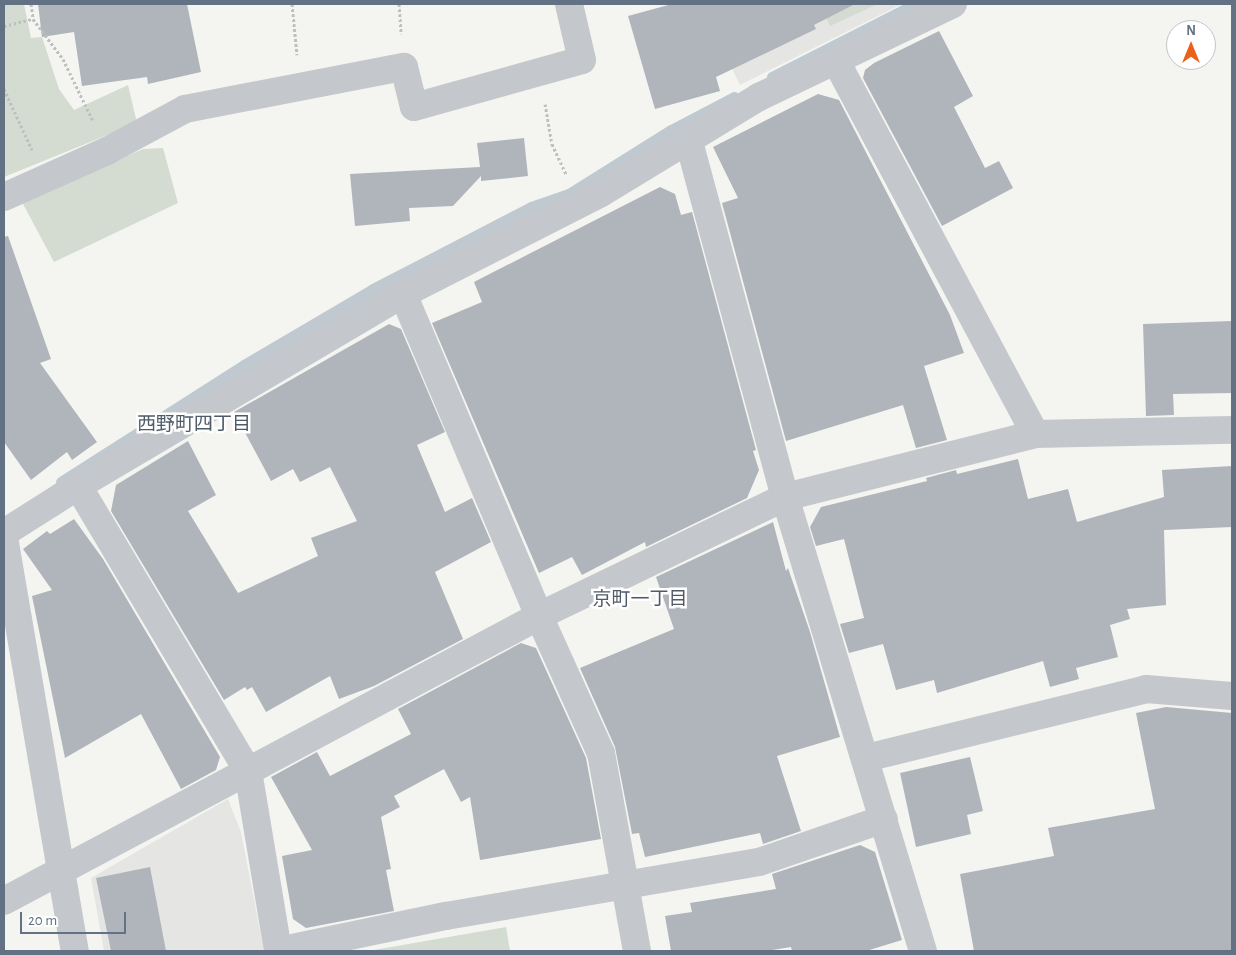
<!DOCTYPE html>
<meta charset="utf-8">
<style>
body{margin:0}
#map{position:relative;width:1236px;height:955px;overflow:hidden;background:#f4f5f0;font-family:"Alegreya Sans","Noto Sans JP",sans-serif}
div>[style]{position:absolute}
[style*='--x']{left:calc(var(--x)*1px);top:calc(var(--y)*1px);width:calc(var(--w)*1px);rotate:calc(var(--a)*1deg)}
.built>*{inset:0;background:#e5e6e4}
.green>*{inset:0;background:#d4dcd1}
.stream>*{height:11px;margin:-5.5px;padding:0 5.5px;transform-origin:5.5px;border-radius:5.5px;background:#bfc9cf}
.building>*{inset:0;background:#afb5bb}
.path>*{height:3px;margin-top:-1.5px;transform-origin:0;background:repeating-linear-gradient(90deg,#bebfc1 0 2.5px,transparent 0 5px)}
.minor>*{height:28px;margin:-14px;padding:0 14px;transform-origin:14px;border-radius:14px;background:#c4c7cb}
span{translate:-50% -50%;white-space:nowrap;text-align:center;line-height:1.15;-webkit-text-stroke:5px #fff;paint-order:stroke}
.neighbourhood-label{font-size:19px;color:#505b68}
.frame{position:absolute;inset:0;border:5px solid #627183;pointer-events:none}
.north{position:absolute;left:1166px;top:20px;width:50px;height:50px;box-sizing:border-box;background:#fff;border:1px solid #c0c6cd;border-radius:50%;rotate:0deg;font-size:14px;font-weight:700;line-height:20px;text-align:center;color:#627183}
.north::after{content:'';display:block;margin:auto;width:18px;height:22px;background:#eb611a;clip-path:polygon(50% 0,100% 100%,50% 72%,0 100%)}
.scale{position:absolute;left:20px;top:912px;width:106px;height:22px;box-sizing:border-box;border:2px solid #627183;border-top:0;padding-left:6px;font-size:15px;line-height:18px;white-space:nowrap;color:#627183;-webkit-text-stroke:4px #fff;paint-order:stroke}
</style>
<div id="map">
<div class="built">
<i style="clip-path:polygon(701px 4px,902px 4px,740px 85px)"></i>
<i style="clip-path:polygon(228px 799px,241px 832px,264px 951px,104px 951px,91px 878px)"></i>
</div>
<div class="green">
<i style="clip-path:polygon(4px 4px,24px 4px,31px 38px,42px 37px,59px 89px,74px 110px,128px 85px,137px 123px,4px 177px)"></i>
<i style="clip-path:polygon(819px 4px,878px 4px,830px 26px)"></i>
<i style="clip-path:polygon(163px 148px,178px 203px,54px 262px,22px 202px,143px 149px)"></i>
<i style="clip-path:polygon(506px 927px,510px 951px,368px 951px)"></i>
</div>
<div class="stream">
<i style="--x:772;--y:77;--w:161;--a:-27"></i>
<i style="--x:61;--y:482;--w:217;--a:-32.6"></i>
<i style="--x:244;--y:365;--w:150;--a:-30.5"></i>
<i style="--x:373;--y:289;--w:178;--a:-27.4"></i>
<i style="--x:531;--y:207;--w:40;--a:-18.9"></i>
<i style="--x:569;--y:194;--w:120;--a:-32.1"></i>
<i style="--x:671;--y:130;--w:71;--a:-27.6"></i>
</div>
<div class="building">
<i style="clip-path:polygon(38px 4px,187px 4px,201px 72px,148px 84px,147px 77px,82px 86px,74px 32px,42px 37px)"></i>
<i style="clip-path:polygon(672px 4px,855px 4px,814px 25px,816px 29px,716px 77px,720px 91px,655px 109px,628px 16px)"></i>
<i style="clip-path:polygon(939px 31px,973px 96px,954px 107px,985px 168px,999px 161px,1013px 188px,942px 226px,863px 78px,865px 70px,874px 63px)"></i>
<i style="clip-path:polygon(818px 94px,839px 100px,950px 315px,964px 353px,924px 366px,947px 440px,916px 448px,903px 405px,786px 441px,722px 203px,738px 198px,713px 147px)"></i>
<i style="clip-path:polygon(524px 138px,528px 176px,481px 181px,481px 176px,453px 206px,409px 208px,410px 221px,355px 226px,350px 174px,480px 167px,477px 143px)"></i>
<i style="clip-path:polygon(660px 187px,675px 194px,681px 215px,692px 212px,756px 450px,753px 451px,759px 470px,747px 498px,646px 547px,645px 542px,582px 575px,572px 557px,539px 573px,432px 323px,482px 302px,474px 282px)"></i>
<i style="clip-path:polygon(8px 236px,51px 359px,40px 363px,97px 442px,72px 460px,67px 452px,31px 480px,4px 442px,4px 237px)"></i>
<i style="clip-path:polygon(1232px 321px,1232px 393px,1173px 394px,1174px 415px,1146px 416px,1143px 324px)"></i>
<i style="clip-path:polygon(389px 324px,401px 329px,445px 432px,417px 445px,445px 512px,472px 498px,491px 542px,435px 572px,463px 639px,374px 686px,339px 699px,330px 676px,266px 712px,252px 687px,247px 690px,245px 687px,224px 700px,111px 511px,116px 485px,188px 441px,216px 495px,188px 511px,238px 593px,318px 556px,311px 538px,357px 521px,330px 467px,300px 482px,293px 469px,271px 481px,234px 412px)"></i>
<i style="clip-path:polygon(1018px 459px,1028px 499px,1068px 489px,1077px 522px,1164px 497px,1162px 470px,1232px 466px,1232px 527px,1164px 530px,1166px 605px,1127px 609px,1130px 619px,1110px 625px,1118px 657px,1076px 668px,1079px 679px,1050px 687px,1043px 661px,937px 693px,934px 680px,896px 690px,883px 644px,849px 653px,840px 624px,864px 618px,844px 539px,816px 546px,810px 527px,821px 507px,927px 481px,926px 478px,956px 470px,957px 474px)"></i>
<i style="clip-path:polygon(74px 519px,103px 559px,220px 757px,216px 770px,181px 789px,141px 714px,65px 758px,32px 596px,52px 590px,23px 549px,47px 531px,50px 534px)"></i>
<i style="clip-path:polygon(773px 522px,786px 571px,788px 568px,810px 632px,840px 737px,777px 756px,801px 831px,763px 844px,760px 833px,645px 857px,639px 833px,632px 834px,615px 747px,580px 668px,674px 629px,656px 577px)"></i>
<i style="clip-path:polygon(521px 643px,536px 648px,586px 758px,601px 839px,480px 860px,470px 797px,461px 802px,444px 769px,394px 796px,400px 807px,381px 817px,391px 869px,386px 870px,394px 911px,306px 928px,293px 919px,282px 856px,312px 850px,271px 777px,317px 752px,330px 776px,411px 734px,398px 709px)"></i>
<i style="clip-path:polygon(1166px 707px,1232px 713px,1232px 951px,974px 951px,960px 874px,1054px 856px,1048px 828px,1155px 809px,1136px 713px)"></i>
<i style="clip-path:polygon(970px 757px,983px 811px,967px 815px,971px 834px,916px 847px,900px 773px)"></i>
<i style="clip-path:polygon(860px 845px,875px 852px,902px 940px,866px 951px,792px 951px,791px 947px,766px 951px,671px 951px,665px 916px,692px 912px,690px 903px,776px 889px,772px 874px)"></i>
<i style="clip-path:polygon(150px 867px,166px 951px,111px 951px,96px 878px)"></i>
</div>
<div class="path">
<i style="--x:31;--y:4;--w:15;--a:82"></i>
<i style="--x:33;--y:19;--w:50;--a:53.1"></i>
<i style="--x:63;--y:59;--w:69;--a:64.2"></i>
<i style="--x:292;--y:4;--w:51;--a:84.4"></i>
<i style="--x:399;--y:4;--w:30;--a:86"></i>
<i style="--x:4;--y:26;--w:30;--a:-14"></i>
<i style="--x:4;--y:89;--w:67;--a:65.3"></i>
<i style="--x:545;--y:104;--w:41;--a:80.1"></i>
<i style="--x:552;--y:144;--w:33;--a:65"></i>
</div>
<div class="minor">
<i style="--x:836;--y:61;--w:423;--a:61.9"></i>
<i style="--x:688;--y:138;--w:372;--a:74.9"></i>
<i style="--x:785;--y:497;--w:475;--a:73.1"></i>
<i style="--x:4;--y:197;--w:113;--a:-24.1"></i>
<i style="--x:107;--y:151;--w:89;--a:-28.3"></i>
<i style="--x:185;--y:109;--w:223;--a:-10.9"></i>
<i style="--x:404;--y:67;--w:41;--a:76"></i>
<i style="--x:414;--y:107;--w:174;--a:-15.6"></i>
<i style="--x:582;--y:60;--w:57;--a:-103.1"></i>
<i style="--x:403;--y:294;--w:350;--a:67.1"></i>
<i style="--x:539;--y:616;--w:150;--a:65.7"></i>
<i style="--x:601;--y:753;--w:201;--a:79.7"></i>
<i style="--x:78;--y:486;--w:332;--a:59.2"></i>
<i style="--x:248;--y:771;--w:182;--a:80.5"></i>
<i style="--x:4;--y:533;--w:88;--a:-32.4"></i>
<i style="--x:78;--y:486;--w:377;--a:-30.6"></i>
<i style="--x:403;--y:294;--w:222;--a:-27"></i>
<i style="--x:601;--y:193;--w:185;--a:-31.3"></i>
<i style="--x:759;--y:97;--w:215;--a:-25.6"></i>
<i style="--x:4;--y:537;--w:420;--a:80.3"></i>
<i style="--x:866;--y:758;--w:288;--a:-13.8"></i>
<i style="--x:1146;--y:689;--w:86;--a:4.7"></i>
<i style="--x:4;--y:901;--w:606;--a:-28.04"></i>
<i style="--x:539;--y:616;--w:273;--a:-25.8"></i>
<i style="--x:785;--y:497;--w:258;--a:-14.1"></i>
<i style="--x:1035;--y:434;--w:197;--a:-1.2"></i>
<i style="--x:278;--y:951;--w:172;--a:-11.8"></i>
<i style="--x:446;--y:916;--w:318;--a:-9.8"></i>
<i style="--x:759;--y:862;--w:132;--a:-19"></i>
</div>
<div class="neighbourhood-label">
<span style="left:194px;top:425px">西野町四丁目</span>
<span style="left:640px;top:600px">京町一丁目</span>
</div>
<div class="frame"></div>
<div class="north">N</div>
<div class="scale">20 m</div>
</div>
